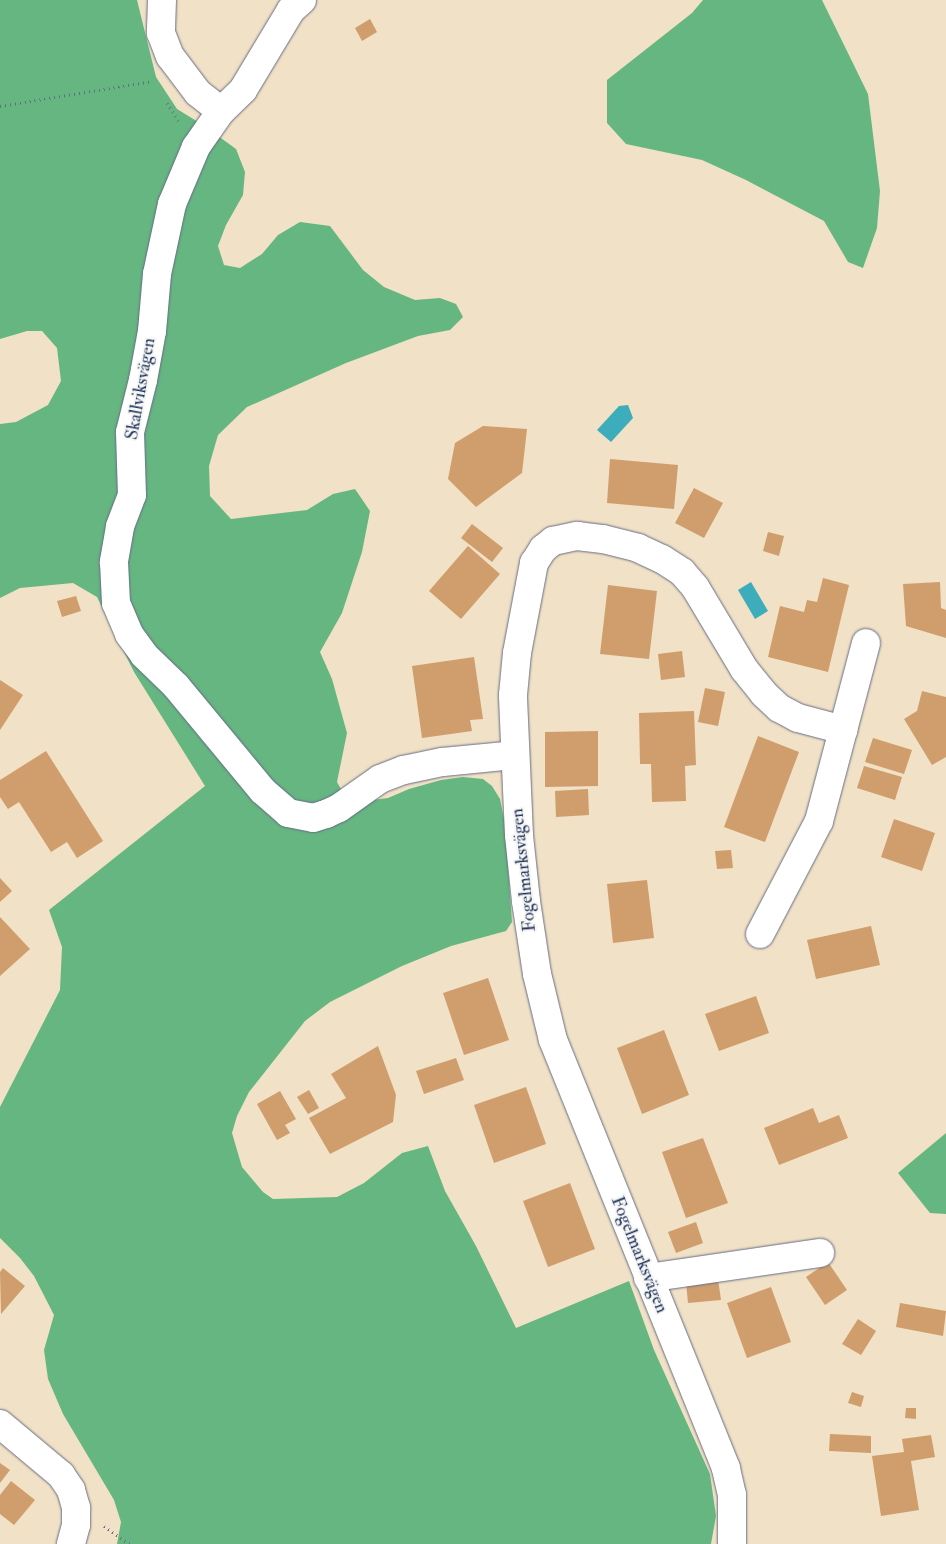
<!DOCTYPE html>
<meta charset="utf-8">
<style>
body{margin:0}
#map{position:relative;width:946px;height:1544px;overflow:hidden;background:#f1e1c6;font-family:"IM FELL Double Pica",serif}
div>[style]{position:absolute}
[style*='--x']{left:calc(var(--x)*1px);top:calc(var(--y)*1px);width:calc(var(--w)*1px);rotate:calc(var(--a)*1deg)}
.forest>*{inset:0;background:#66b682}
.water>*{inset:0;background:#3dacbb}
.building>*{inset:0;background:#d09d6c}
.path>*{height:3px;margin-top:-1.5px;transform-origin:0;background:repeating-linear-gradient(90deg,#666d82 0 1px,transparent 0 5px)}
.roads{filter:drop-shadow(0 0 1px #666d82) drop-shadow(0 0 1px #666d82)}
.minor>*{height:28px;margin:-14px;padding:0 14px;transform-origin:14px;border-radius:14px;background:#fff}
span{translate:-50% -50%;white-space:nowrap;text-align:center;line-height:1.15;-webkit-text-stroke:4px #f6f6f2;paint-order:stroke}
.street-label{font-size:18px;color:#1b2f5e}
</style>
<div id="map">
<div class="forest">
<i style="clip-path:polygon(0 0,137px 0,156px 77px,177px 109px,203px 125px,236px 149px,245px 172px,243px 195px,226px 225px,218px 246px,224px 265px,240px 268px,262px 254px,278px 235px,300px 222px,330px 226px,363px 270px,384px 287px,415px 300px,440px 298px,456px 304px,463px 317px,450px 330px,418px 336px,346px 363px,247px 407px,218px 435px,209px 466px,210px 496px,231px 519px,307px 510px,333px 494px,355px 489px,370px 511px,362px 552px,342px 613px,320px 652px,332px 679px,347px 733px,337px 782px,342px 791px,365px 801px,388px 798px,409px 789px,441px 780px,463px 777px,483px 779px,492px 786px,500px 799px,505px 824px,512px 922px,506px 931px,451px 946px,402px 966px,330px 1002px,305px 1021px,249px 1092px,237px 1116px,232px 1133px,242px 1167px,263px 1192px,273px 1199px,337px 1197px,364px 1183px,402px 1153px,428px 1146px,445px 1191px,476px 1246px,516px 1328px,629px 1281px,654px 1350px,710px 1474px,716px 1516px,711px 1544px,117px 1544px,121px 1522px,114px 1500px,63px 1414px,48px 1379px,44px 1350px,54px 1315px,34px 1276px,20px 1258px,0 1238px,0 1107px,60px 990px,62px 947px,49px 910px,205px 786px,134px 672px,97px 597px,73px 583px,20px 588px,0 598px,0 424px,16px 422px,48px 405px,61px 381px,57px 348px,42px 331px,27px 331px,0 339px)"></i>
<i style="clip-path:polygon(703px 0,822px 0,868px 94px,880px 191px,877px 228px,863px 268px,848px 262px,824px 221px,746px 180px,702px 160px,626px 144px,607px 123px,607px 80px,692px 13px)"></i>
<i style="clip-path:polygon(946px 1133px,946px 1214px,930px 1213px,898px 1173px)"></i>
</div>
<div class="water">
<i style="clip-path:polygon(628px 405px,633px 418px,611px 442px,597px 430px,619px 406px)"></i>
<i style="clip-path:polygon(751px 582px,768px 611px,755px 619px,738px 590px)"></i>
</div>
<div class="building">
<i style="clip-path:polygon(370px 19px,377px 32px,362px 41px,355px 28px)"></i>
<i style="clip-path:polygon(483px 426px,527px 429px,522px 473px,476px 507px,448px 479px,455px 443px)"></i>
<i style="clip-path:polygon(610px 459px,678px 465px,674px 509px,607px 503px)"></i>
<i style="clip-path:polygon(694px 488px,723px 503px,704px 538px,675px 523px)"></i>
<i style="clip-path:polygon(472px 524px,503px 548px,492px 562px,461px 538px)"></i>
<i style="clip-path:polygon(768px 532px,784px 536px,779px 556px,763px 551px)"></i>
<i style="clip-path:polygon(468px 546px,500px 574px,461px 619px,429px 591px)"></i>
<i style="clip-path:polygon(823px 578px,849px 585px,828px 672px,768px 657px,780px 606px,804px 612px,807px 600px,817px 602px)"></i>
<i style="clip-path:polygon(940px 582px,941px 608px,946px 610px,946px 638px,906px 626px,903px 584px)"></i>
<i style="clip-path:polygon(608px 585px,657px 591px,649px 659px,600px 654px)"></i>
<i style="clip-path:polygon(76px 596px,81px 611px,62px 617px,57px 601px)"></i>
<i style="clip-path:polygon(682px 651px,685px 677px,661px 680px,658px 654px)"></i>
<i style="clip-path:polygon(474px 657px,483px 719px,470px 720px,472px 731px,422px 738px,412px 666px)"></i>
<i style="clip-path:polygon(0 680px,23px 695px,0 730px)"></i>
<i style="clip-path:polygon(705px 688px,725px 692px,718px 726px,698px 722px)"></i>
<i style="clip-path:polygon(922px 691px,946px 697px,946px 757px,932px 765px,904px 719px,917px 711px)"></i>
<i style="clip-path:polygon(694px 711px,696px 765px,685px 766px,686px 801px,652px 802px,651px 764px,640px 764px,639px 713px)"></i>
<i style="clip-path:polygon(598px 731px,598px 786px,545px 787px,545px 732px)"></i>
<i style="clip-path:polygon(758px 736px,799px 752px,765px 842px,724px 827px)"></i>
<i style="clip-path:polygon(873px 738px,912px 750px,904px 774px,865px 762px)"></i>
<i style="clip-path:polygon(46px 751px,103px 841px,77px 858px,67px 842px,51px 852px,19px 802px,8px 809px,0 797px,0 780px)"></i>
<i style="clip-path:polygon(864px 766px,902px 777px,895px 800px,857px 788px)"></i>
<i style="clip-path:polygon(588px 789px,589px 815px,556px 817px,555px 791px)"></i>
<i style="clip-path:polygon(894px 819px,935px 833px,922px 871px,881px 857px)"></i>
<i style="clip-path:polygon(731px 850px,733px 868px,717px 869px,715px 851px)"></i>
<i style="clip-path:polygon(0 878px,12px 891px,0 902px)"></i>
<i style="clip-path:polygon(647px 880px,654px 938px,613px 943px,607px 884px)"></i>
<i style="clip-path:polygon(0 917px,30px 949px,0 976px)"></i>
<i style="clip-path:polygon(871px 926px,880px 965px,816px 979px,807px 940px)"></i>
<i style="clip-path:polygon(488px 978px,509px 1040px,464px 1055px,443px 993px)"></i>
<i style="clip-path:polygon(756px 996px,769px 1033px,719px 1051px,705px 1014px)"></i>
<i style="clip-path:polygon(664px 1030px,689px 1095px,642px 1114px,617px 1048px)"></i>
<i style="clip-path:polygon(378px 1046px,396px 1095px,393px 1122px,330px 1154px,309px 1118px,346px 1098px,331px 1074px)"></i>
<i style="clip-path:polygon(456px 1058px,464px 1080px,424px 1094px,416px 1071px)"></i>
<i style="clip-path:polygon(526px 1087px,546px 1144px,494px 1163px,474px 1105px)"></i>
<i style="clip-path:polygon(309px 1090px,319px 1108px,308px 1114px,297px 1097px)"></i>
<i style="clip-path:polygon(280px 1091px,296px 1119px,285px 1125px,290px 1133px,277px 1140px,257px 1104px)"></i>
<i style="clip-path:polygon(813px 1108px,819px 1123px,839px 1115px,848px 1138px,779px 1165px,764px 1128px)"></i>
<i style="clip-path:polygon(703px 1138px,728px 1203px,686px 1218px,662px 1152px)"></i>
<i style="clip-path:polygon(570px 1183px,595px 1249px,548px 1267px,523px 1201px)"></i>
<i style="clip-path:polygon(696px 1222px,703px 1243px,676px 1253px,668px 1232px)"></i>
<i style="clip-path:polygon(828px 1262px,847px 1290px,825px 1305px,806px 1277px)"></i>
<i style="clip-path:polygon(3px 1268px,25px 1286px,1px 1314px,0 1272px)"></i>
<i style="clip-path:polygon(718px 1279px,721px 1300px,688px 1303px,686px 1282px)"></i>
<i style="clip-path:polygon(771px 1287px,791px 1342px,747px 1358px,727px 1303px)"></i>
<i style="clip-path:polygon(900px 1303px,946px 1311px,943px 1336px,896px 1327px)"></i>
<i style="clip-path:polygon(858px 1319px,876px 1331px,861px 1355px,842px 1344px)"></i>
<i style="clip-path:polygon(852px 1392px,864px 1396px,861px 1407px,848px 1403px)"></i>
<i style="clip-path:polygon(906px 1408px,916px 1408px,916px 1419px,905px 1418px)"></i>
<i style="clip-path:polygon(830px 1434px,871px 1436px,871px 1453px,829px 1451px)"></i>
<i style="clip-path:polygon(931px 1435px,935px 1457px,911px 1461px,919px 1510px,881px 1516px,872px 1456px,904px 1452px,902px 1439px)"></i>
<i style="clip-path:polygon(0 1463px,10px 1470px,0 1483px)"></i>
<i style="clip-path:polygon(11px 1481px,35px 1500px,14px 1525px,0 1514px,0 1495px)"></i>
</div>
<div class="path">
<i style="--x:167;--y:103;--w:24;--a:57"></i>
<i style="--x:0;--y:106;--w:154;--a:-9.3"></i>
<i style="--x:104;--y:1526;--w:32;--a:35"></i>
</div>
<div class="roads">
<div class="minor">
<i style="--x:162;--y:0;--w:33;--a:92"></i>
<i style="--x:161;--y:33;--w:25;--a:69"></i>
<i style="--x:170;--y:56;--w:46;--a:52.9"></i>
<i style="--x:198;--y:93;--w:29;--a:38"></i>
<i style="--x:302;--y:0;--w:15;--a:138"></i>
<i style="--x:291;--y:10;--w:93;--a:121"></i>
<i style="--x:243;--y:90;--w:30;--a:136"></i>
<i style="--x:221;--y:111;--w:44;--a:124.8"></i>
<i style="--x:196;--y:147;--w:62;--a:112.8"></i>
<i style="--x:172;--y:204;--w:72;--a:102.1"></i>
<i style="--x:157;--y:274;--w:57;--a:95"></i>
<i style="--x:152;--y:331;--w:50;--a:100.4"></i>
<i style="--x:143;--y:380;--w:54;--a:104"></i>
<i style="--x:130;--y:432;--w:63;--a:88.2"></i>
<i style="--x:132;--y:495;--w:34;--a:111"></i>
<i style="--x:120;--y:527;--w:36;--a:100"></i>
<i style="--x:114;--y:562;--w:41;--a:87.2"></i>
<i style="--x:116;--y:603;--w:34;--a:67"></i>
<i style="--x:129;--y:634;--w:26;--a:54"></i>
<i style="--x:144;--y:655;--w:45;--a:44.1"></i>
<i style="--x:176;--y:686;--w:136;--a:50.4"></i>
<i style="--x:263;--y:791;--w:33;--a:41"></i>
<i style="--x:288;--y:813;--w:25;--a:11"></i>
<i style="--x:313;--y:818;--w:14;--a:-17"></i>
<i style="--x:326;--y:814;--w:14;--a:-25"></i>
<i style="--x:339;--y:808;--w:50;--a:-35.3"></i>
<i style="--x:380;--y:779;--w:26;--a:-21"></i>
<i style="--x:404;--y:770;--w:40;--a:-12"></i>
<i style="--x:443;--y:762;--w:71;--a:-5.6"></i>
<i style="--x:760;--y:934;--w:127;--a:-62.4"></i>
<i style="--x:819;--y:821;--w:184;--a:-75.2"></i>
<i style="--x:648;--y:1278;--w:174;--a:-8.3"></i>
<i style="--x:0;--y:1424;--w:80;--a:39.9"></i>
<i style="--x:61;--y:1475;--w:18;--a:56"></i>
<i style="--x:71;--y:1490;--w:19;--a:74"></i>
<i style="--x:76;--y:1508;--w:17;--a:90"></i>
<i style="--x:76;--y:1525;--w:20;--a:105"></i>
<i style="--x:732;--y:1544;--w:49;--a:-90"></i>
<i style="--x:732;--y:1495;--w:28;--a:-103"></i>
<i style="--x:726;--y:1468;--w:462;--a:-112"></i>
<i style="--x:553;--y:1040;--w:68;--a:-103.6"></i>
<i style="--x:537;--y:974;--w:74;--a:-98.6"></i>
<i style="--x:526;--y:901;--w:66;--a:-96.1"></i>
<i style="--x:519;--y:835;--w:140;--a:-92.5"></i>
<i style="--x:513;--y:695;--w:42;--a:-84.6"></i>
<i style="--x:517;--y:653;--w:92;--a:-79.3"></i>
<i style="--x:534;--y:563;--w:17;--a:-57"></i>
<i style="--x:543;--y:549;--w:13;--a:-39"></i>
<i style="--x:553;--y:541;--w:25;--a:-12"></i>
<i style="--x:577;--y:536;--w:26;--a:7"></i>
<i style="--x:603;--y:539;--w:36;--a:14"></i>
<i style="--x:638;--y:548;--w:26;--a:25"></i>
<i style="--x:662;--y:559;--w:24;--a:33"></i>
<i style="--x:682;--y:572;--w:20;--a:49"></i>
<i style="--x:695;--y:587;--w:96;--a:59.1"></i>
<i style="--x:744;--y:669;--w:32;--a:51"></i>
<i style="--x:764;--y:694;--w:21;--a:43"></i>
<i style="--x:779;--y:708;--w:21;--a:28"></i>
<i style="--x:798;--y:718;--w:47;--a:14.9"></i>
</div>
</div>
<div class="street-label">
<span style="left:141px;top:389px;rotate:-80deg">Skallviksvägen</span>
<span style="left:524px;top:870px;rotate:-96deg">Fogelmarksvägen</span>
<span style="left:639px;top:1255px;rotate:68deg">Fogelmarksvägen</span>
</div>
</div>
